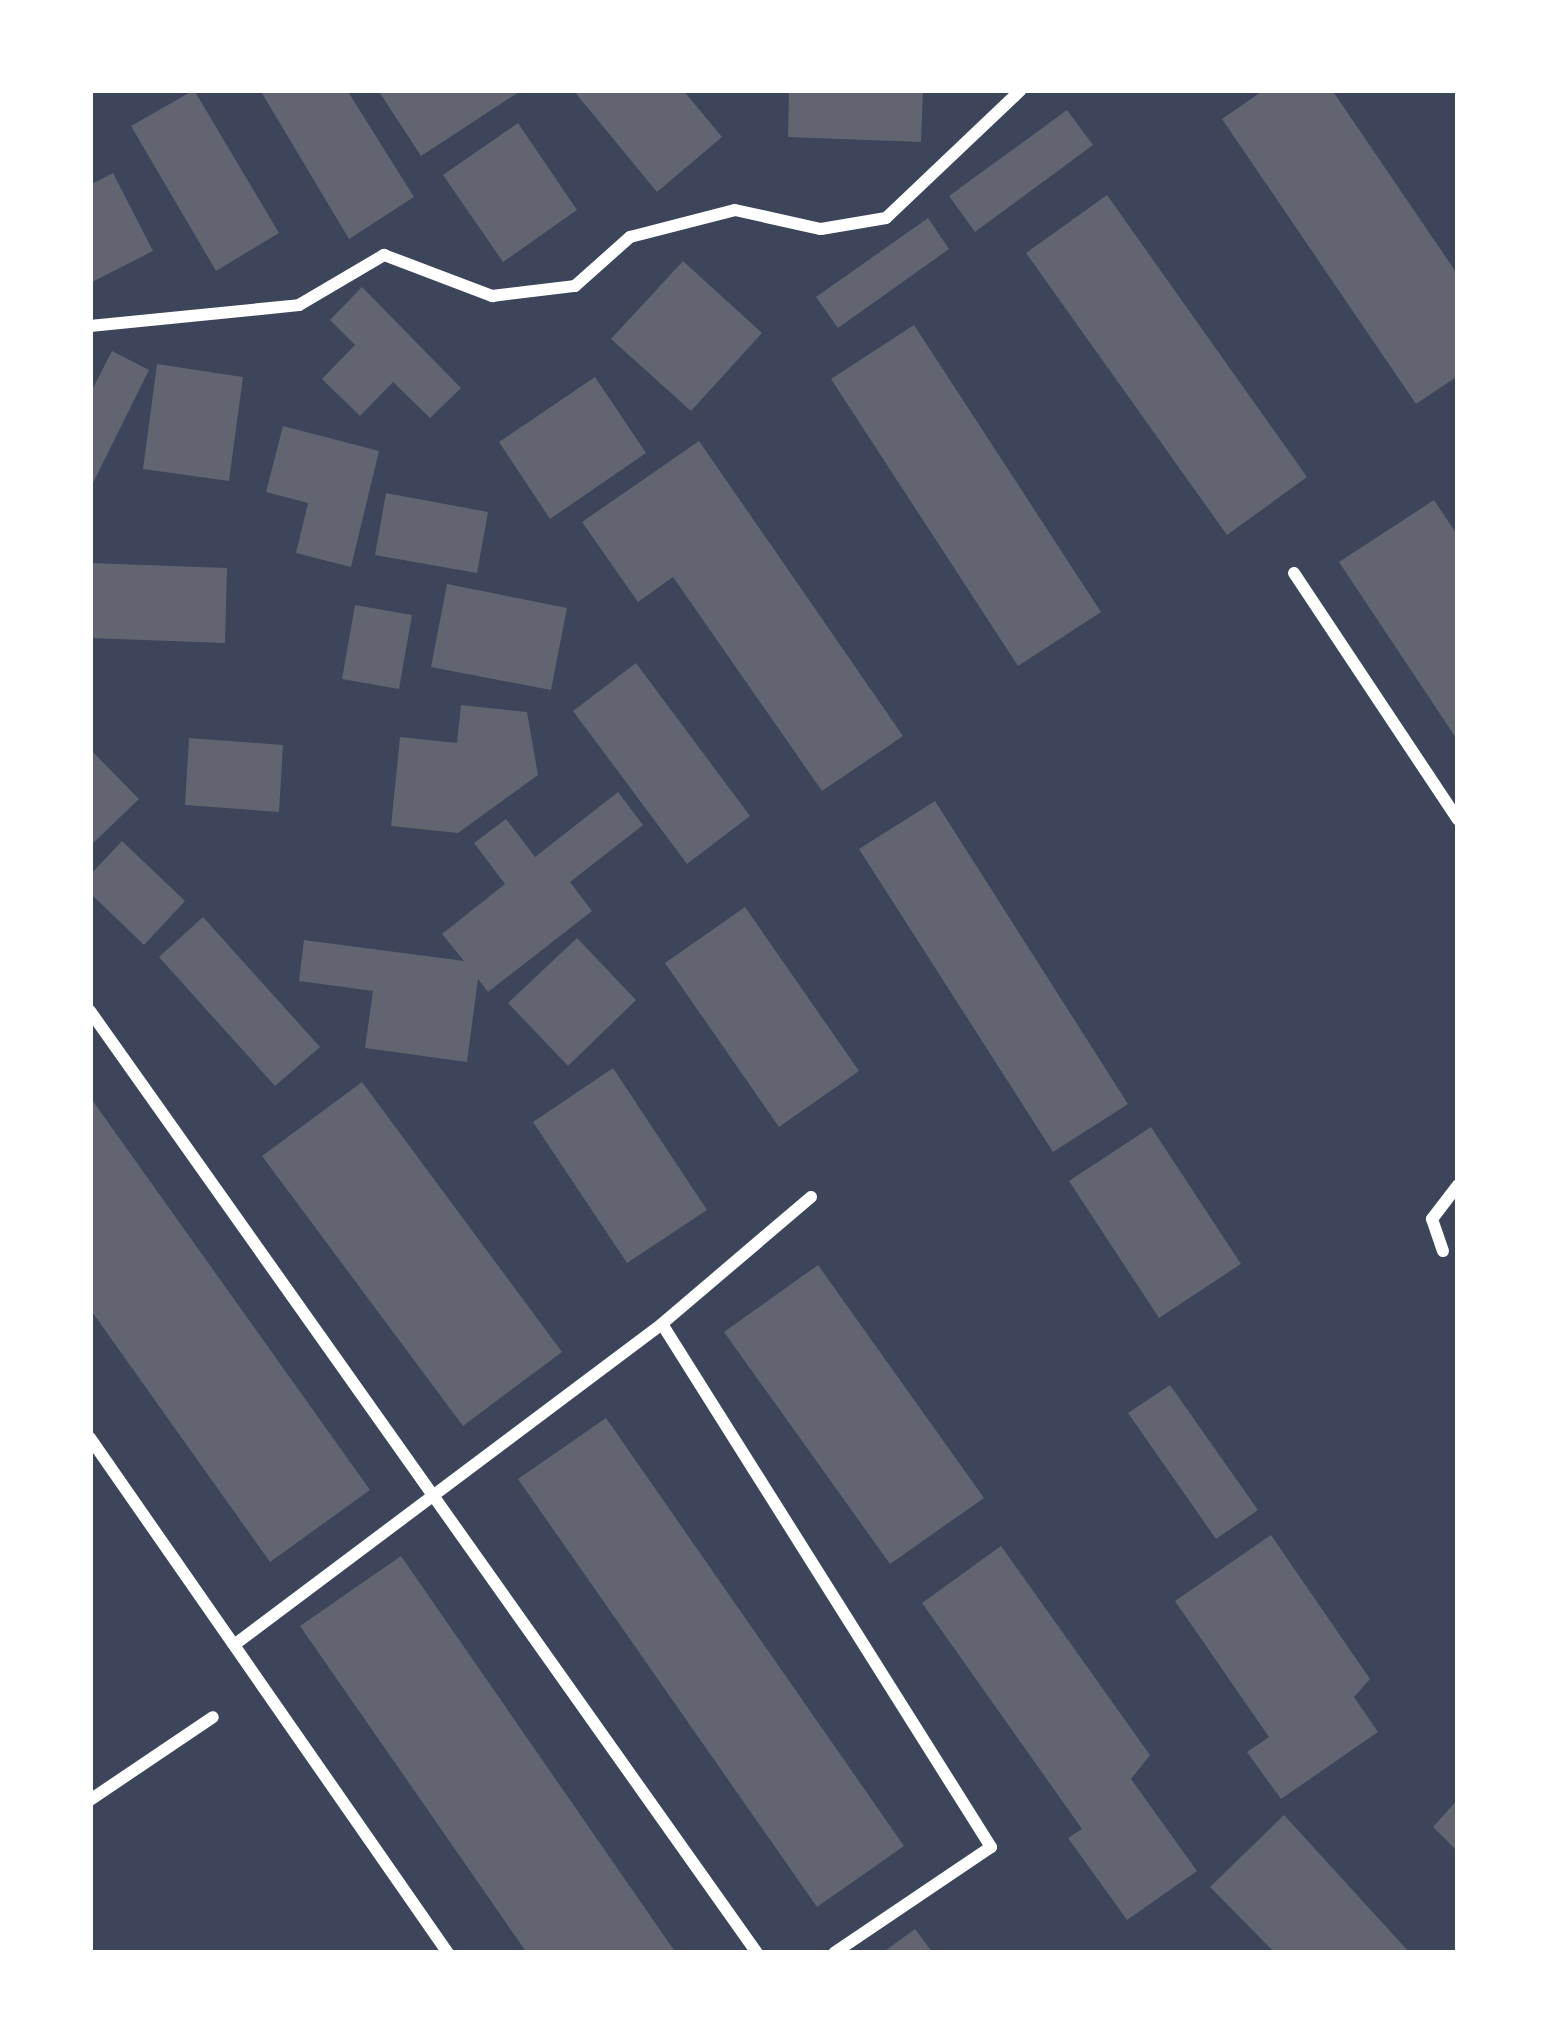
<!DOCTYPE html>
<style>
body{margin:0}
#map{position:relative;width:1548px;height:2043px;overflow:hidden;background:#2d3142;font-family:Montserrat,sans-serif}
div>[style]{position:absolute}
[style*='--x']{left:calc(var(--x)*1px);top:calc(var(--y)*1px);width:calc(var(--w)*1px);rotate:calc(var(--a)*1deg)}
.green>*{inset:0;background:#3c4559}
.building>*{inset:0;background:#626471}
.minor>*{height:12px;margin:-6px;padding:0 6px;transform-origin:6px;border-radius:6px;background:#fff}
span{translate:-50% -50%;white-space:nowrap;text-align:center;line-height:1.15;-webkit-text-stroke:10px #fff;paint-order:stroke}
.frame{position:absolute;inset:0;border:93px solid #fff;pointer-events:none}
</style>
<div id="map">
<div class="green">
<i style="clip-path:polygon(90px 90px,1458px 90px,1458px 1953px,90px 1953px)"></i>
</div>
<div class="building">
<i style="clip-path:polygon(194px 90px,279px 233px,216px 271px,131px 126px)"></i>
<i style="clip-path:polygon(260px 90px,347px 90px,414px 197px,349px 239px)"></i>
<i style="clip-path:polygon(378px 90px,522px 90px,421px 156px)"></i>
<i style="clip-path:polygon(573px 90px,683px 90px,722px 137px,657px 192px)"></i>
<i style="clip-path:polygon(789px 90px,923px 90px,921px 142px,788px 137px)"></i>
<i style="clip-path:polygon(1264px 90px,1332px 90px,1458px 275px,1458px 376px,1416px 404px,1222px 119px)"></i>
<i style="clip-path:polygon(1067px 110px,1093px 145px,975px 232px,949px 196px)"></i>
<i style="clip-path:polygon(518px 123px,577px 210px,503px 262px,443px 175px)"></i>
<i style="clip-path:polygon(113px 173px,153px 251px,90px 283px,90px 185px)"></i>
<i style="clip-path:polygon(1107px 195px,1307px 477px,1227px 535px,1026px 253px)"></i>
<i style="clip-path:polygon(928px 218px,949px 249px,838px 328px,816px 297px)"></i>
<i style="clip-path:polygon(683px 261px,762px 333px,691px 411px,611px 339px)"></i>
<i style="clip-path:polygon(362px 287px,461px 388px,430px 418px,393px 382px,360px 416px,322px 379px,355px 345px,330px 320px)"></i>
<i style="clip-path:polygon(914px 325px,1101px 612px,1018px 666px,831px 379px)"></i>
<i style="clip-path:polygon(112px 351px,149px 370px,90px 489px,90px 394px)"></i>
<i style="clip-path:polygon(157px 364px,243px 377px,229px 481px,143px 469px)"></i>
<i style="clip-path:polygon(595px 377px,646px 453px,550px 519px,499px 442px)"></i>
<i style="clip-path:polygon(283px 426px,379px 451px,351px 567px,296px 553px,308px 503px,266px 492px)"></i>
<i style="clip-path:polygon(699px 441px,903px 736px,822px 791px,673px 577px,638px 602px,582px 522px)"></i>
<i style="clip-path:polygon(386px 493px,488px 512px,477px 573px,375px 555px)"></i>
<i style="clip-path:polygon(1434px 500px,1458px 536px,1458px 741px,1339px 562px)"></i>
<i style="clip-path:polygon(90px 563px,227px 568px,225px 643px,90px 638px)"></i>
<i style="clip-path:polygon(447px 584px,567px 608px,551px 690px,431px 667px)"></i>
<i style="clip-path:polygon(355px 605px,412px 615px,399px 689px,342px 679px)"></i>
<i style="clip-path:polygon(636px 663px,750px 816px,687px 864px,573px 711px)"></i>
<i style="clip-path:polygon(461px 705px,527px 712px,538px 775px,458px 833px,391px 826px,400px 737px,457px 743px)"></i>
<i style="clip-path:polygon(189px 738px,283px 745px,279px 812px,185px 805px)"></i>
<i style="clip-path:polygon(90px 749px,139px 799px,90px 846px)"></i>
<i style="clip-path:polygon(618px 792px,643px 825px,570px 882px,592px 911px,488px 992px,478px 979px,467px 1062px,365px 1048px,373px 991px,299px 981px,304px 940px,464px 961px,442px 934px,505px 884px,474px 843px,506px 819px,535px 857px)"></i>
<i style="clip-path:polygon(935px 801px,1128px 1104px,1053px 1152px,859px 849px)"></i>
<i style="clip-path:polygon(122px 841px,185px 901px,144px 945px,90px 893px,90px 875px)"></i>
<i style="clip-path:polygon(745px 907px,859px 1071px,779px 1127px,665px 963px)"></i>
<i style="clip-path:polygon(203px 917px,320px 1047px,275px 1086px,159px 957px)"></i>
<i style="clip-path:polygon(577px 938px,636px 1000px,568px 1066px,508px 1003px)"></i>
<i style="clip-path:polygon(613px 1068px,707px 1210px,627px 1263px,533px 1122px)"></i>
<i style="clip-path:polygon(362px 1082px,562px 1352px,463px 1426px,262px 1156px)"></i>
<i style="clip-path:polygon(90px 1097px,370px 1490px,270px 1562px,90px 1309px)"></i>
<i style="clip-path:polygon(1151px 1127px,1241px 1264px,1159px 1318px,1069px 1181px)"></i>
<i style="clip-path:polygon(818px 1265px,984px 1498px,890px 1564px,724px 1332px)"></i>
<i style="clip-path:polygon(1170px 1385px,1258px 1510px,1216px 1539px,1128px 1413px)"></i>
<i style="clip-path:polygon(606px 1418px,904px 1846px,817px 1907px,518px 1479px)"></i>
<i style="clip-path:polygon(1271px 1535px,1370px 1679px,1354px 1697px,1378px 1732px,1281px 1799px,1247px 1752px,1269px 1737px,1175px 1601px)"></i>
<i style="clip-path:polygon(1001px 1546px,1150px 1755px,1131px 1779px,1197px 1871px,1127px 1920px,1068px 1838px,1082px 1829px,922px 1603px)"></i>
<i style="clip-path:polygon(401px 1556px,676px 1953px,527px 1953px,300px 1626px)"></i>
<i style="clip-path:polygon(1458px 1799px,1458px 1852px,1433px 1827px)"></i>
<i style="clip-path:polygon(1284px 1815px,1410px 1953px,1275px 1953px,1210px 1887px)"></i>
<i style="clip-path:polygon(915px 1929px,933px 1953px,882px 1953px)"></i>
</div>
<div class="minor">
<i style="--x:90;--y:326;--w:210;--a:-5.7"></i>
<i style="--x:299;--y:305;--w:99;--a:-30.5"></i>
<i style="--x:384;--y:255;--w:116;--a:20.8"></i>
<i style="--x:492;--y:296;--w:84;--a:-6.9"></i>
<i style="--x:575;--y:286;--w:74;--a:-41.7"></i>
<i style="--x:630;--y:237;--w:108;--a:-14.4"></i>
<i style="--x:735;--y:210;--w:88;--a:12.5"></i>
<i style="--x:821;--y:229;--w:66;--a:-9.6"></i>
<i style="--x:886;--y:218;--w:186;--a:-43.5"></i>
<i style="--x:1294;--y:573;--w:296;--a:56.4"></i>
<i style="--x:90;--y:1011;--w:1154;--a:54.7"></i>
<i style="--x:811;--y:1197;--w:196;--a:139.6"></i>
<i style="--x:662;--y:1324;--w:618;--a:57.83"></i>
<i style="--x:991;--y:1847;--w:189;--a:146"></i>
<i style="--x:1443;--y:1251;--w:34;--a:-109"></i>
<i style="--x:1432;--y:1219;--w:43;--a:-52.6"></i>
<i style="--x:90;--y:1438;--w:627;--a:55.2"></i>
<i style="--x:234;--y:1645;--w:535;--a:-36.87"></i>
<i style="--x:90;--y:1800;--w:148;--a:-34"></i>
</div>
<div class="frame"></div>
</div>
